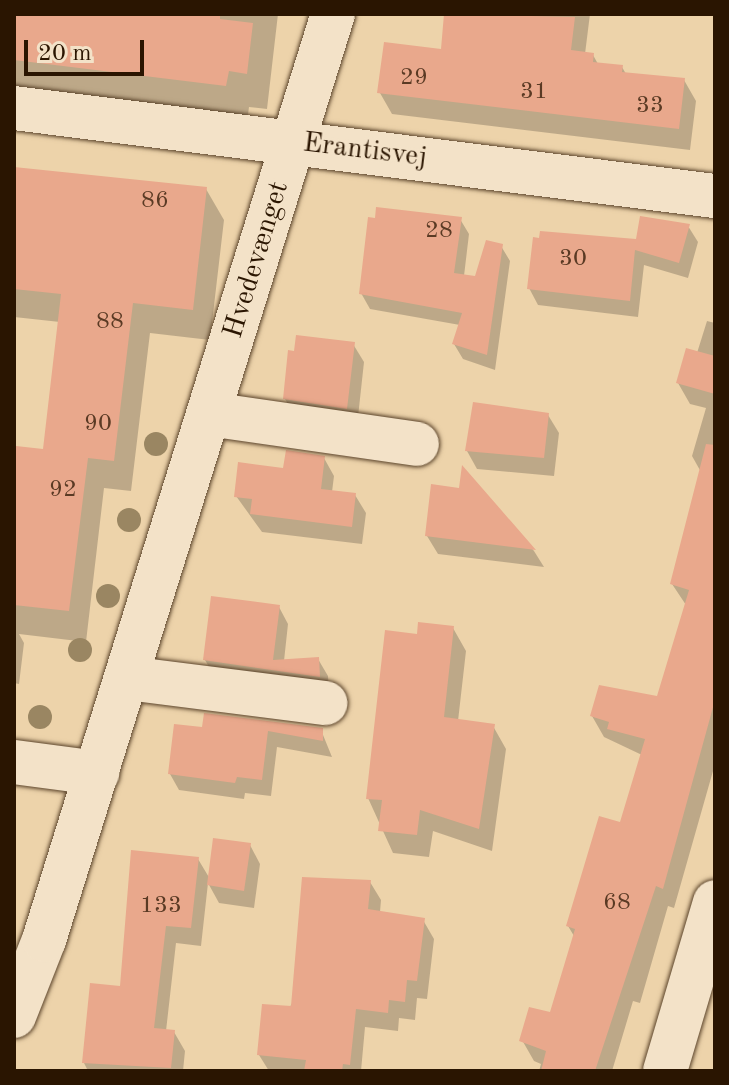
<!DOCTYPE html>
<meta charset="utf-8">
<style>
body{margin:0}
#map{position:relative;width:729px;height:1085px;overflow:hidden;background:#edd3aa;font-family:"Old Standard TT",serif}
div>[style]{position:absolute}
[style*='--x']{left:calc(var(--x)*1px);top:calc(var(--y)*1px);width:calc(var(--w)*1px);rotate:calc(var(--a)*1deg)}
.shadow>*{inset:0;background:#0003}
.building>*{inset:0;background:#e9a88c}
.roads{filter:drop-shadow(0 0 2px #5b442b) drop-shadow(0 0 2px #5b442b)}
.minor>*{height:44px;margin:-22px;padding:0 22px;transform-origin:22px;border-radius:22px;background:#f3e2c8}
.trees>*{width:24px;height:24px;margin:-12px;border-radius:50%;background:#9a8662}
span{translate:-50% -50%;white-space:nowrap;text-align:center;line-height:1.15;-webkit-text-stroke:6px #f3e2c8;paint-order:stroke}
.number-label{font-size:24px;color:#5a3a24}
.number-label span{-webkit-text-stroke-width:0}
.street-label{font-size:28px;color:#2a1501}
.frame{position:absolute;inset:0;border:16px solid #2a1501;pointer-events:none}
.scale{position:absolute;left:24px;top:40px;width:120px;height:36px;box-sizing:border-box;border:4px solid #2a1501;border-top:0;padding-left:10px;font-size:24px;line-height:28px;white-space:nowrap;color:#2a1501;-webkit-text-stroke:6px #f3e2c8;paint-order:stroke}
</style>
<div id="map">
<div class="shadow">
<i style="clip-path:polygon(14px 14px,278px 14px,267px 109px,249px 107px,247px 122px,14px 93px)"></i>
<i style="clip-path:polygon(446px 14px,590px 14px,585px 54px,593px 55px,598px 64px,622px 67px,626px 74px,684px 80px,696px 101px,690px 150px,392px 114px,380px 93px,443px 51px)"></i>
<i style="clip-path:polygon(14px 169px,206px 189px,224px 220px,210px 340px,150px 333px,131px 491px,104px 488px,86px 642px,19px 634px,24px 643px,19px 684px,14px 683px,14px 484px,18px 448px,44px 451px,60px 322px,14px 317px)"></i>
<i style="clip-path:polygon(460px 219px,469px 234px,464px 276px,476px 278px,501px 246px,510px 261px,495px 370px,463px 359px,454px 344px,460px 325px,370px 309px,361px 293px)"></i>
<i style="clip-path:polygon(688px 226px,698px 242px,688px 278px,644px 265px,638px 317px,538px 305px,529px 288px,541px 240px,638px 241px)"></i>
<i style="clip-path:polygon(707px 321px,715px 323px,715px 764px,674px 908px,668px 906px,640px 1003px,633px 1001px,612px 1071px,539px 1071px,541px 1064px,534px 1061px,522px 1040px,551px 1015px,574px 936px,568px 926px,621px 824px,642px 755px,604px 737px,592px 716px,658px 699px,686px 605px,672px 584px,701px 472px,692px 456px,706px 408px,690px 404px,678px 383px,697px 353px)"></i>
<i style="clip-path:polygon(353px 344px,364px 362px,357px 426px,296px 418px,285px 399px)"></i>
<i style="clip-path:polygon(548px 415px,559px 433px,554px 476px,477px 469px,467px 451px)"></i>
<i style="clip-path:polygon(324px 458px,334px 476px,332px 492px,355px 495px,366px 513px,362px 544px,262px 532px,236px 496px)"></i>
<i style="clip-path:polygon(464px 469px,534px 551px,544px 567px,438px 554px,427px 536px,460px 490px)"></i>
<i style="clip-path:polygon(279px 607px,288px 624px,284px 661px,318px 659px,328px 676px,329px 693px,215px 677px,205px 660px)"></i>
<i style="clip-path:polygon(453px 628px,466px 651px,458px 721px,493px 726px,506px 749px,492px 851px,433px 831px,429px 857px,393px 853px,368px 798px,419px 637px)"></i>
<i style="clip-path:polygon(203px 729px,321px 730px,332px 757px,277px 747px,271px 796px,245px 793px,244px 799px,179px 790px,170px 774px)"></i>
<i style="clip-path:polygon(250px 845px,260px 864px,254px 908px,219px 903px,208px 883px,201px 946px,176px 943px,166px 1031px,174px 1032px,185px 1051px,183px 1071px,88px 1071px,84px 1063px,122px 988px,198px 859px,210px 879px)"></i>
<i style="clip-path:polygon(370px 882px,381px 900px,380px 912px,423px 920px,434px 939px,427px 999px,417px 998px,415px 1020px,399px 1018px,398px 1031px,365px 1027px,361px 1071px,269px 1071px,259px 1055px)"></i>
</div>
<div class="building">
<i style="clip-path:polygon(14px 14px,220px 14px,220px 19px,253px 23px,247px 74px,229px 71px,226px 86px,14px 60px)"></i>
<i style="clip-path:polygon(444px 14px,575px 17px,571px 50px,594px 53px,593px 62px,623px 65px,622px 72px,685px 78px,679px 129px,377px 93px,384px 42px,441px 49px)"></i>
<i style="clip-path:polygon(14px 167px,207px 187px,193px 310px,133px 303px,114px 461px,88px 458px,69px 611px,14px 605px,16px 446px,43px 449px,61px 294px,14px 289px)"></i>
<i style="clip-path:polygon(376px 207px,462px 217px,454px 273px,475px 276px,486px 240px,503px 244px,487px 355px,452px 344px,462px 313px,359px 294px,368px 217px,375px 218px)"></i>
<i style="clip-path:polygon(640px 216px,690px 224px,679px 263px,635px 250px,630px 301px,527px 289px,533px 237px,539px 238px,540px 231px,636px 239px)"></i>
<i style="clip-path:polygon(296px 335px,355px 342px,347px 409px,283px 399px,288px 350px,294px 351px)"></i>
<i style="clip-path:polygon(686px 348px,715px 356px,715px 394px,676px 383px)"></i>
<i style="clip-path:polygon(473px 402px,549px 413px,544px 458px,465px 451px)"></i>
<i style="clip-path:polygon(706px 444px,715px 445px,715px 700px,663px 889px,656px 886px,595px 1071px,541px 1071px,546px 1051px,519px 1041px,529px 1007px,550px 1012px,575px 929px,566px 926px,599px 816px,620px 822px,645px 739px,607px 729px,609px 722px,590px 716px,599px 685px,657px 696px,689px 590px,670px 584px)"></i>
<i style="clip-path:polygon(286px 450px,325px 456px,321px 489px,356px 493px,352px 527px,250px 514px,252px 499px,234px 497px,238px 462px,283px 468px)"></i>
<i style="clip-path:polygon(462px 465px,536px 550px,425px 536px,431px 484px,459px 488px)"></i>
<i style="clip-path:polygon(211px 596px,280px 605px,273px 660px,319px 657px,320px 677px,203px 660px)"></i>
<i style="clip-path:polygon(418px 622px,454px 626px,444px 717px,495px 724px,479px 829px,420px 810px,417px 835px,378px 831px,382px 800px,366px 799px,385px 630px,417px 634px)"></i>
<i style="clip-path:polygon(204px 713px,323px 728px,323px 741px,268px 731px,262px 780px,237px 777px,235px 783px,168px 774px,174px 724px,202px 727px)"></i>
<i style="clip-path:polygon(213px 838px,251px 843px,244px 891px,207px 885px)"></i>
<i style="clip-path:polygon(131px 850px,199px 857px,191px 928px,166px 926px,154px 1028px,175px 1030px,171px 1068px,82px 1063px,90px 983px,120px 986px)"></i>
<i style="clip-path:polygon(302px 877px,371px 880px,368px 909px,425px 918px,417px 981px,407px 980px,405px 1002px,389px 1000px,388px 1013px,356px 1009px,350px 1065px,343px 1064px,342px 1071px,304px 1071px,306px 1060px,257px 1055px,262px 1004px,291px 1006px)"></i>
</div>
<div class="roads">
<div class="minor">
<i style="--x:14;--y:108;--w:707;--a:7.16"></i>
<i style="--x:209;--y:414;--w:210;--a:8.2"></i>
<i style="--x:127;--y:678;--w:200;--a:7.2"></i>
<i style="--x:14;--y:762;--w:84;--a:7.5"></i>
<i style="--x:14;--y:1016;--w:82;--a:-68.5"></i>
<i style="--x:44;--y:940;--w:970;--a:-72.67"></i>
<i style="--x:665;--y:1071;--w:176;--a:-73.5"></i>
</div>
</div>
<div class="trees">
<i style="left:156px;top:444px"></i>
<i style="left:129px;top:520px"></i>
<i style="left:108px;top:596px"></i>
<i style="left:80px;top:650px"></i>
<i style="left:40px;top:717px"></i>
</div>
<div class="number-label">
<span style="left:414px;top:79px">29</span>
<span style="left:534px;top:93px">31</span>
<span style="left:650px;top:107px">33</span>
<span style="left:155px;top:202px">86</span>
<span style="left:439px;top:232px">28</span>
<span style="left:573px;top:260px">30</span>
<span style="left:110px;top:323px">88</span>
<span style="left:98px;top:425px">90</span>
<span style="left:63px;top:491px">92</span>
<span style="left:617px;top:904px">68</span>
<span style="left:161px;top:907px">133</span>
</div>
<div class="street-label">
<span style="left:365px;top:151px;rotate:7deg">Erantisvej</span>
<span style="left:257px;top:260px;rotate:-73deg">Hvedevænget</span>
</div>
<div class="frame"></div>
<div class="scale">20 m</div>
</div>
